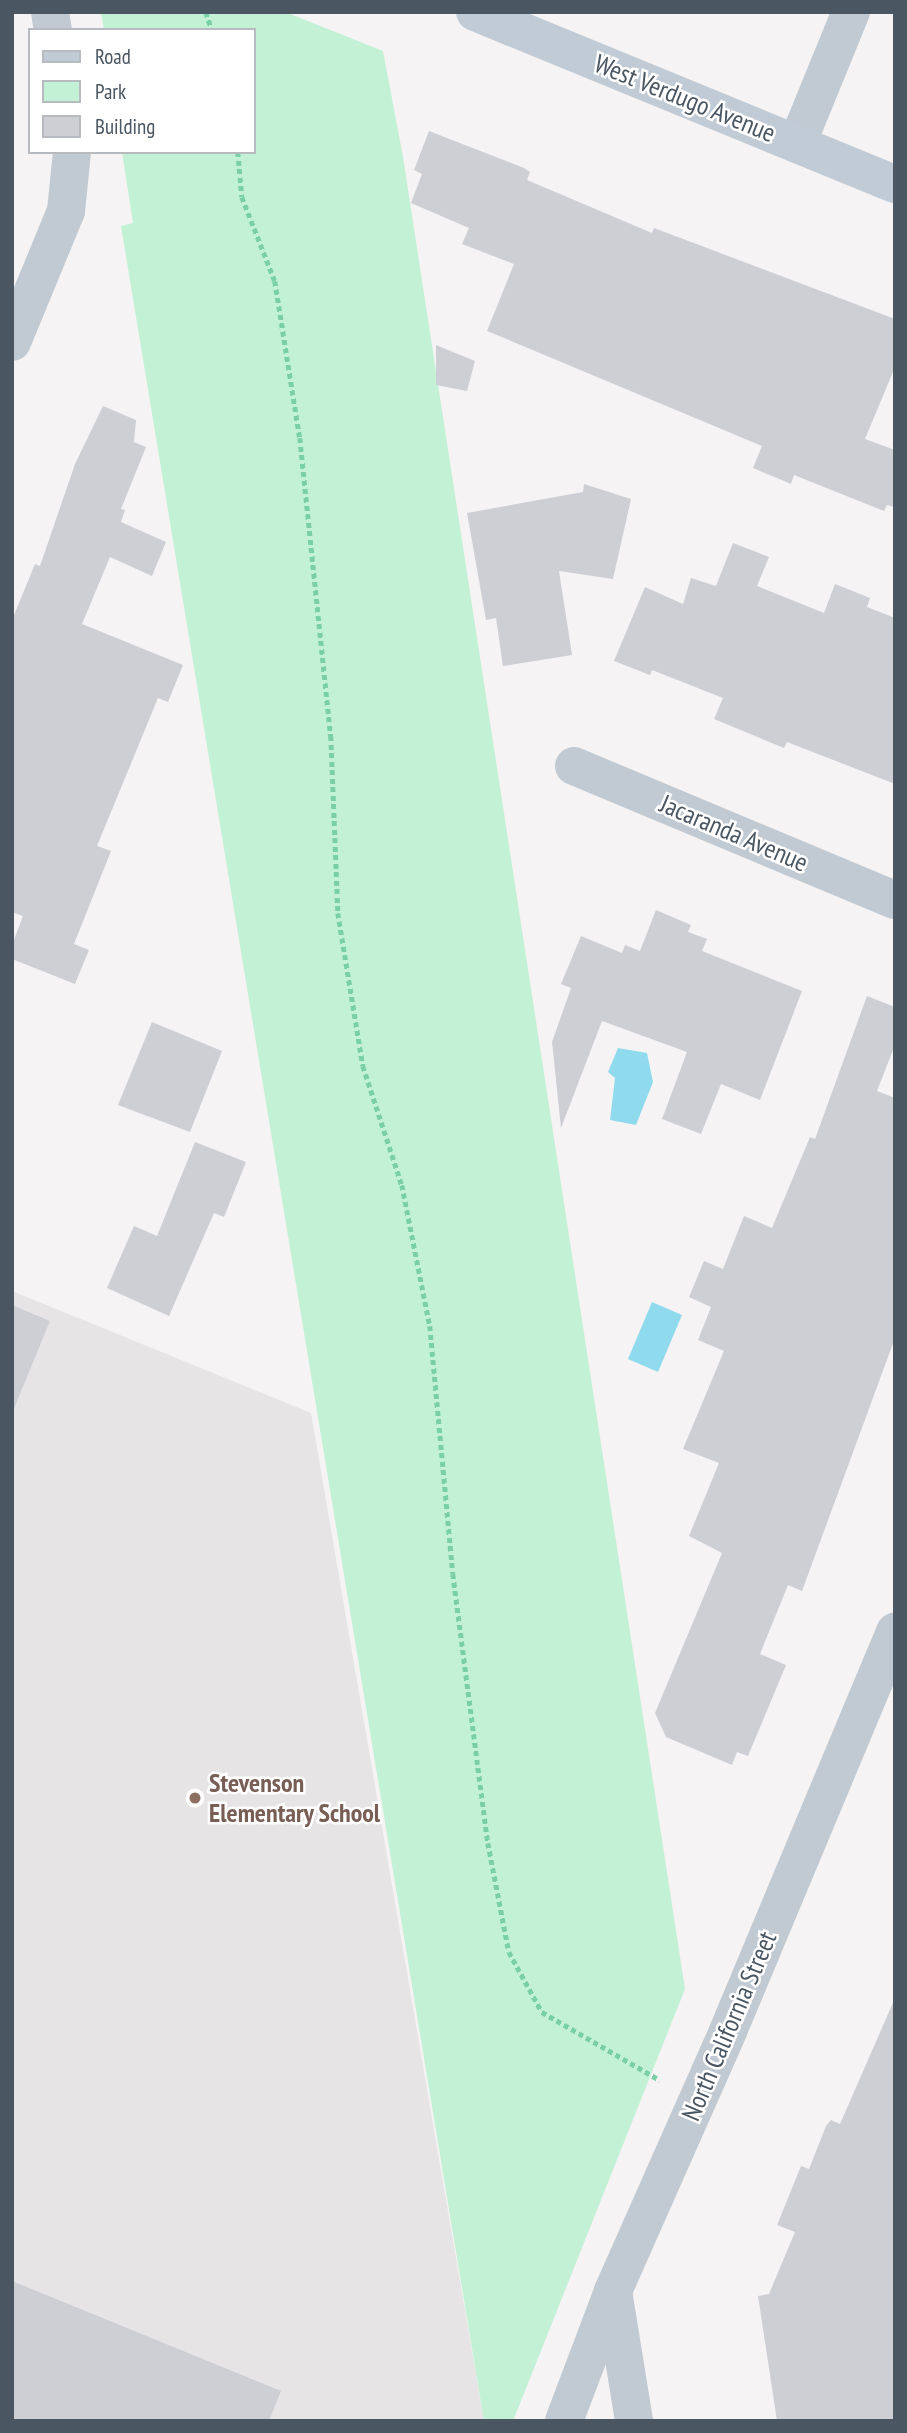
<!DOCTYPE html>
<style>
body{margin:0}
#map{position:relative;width:907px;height:2433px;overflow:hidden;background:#f5f3f3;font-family:"PT Sans Narrow",sans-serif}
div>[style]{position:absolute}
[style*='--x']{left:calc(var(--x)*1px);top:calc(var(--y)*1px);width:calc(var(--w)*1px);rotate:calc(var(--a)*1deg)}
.education>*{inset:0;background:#e6e4e5}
.green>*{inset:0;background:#c3f1d5}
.water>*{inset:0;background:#90daee}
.building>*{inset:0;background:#cdcfd5}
.path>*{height:4.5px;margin-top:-2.25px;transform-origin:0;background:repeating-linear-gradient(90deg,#7ad0a6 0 5px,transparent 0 8.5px)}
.minor>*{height:38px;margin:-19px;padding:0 19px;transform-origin:19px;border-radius:19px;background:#c1cad2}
.tertiary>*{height:38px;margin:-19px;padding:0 19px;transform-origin:19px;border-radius:19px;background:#c1cad2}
.secondary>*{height:38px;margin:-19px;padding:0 19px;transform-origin:19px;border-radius:19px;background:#c1cbd6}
.dots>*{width:19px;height:19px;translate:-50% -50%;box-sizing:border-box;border:4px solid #fff;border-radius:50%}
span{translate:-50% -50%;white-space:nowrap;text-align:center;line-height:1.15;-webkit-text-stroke:5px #fff;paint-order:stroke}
.street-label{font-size:26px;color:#4a5661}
.education-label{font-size:26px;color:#785e54;font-weight:700}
.left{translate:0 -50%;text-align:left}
.frame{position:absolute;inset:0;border:14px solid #4a5661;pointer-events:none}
.legend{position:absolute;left:28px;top:28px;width:228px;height:126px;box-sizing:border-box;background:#fff;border:2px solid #b7bbc0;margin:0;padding:9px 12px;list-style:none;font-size:21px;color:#4a5661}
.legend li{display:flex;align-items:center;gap:14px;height:35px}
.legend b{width:35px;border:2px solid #b7bbc0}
</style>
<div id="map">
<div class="education">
<i style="clip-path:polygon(12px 1291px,311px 1413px,484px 2421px,12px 2421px)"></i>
</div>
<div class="green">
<i style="clip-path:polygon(101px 12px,285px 12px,383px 51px,403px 157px,685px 1989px,513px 2421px,484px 2421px,121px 226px,133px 223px,122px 152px,254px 152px,254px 30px,104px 30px)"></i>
</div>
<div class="water">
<i style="clip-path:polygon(618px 1048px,647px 1053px,653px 1082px,636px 1125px,610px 1120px,615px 1078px,608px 1072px)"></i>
<i style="clip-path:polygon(652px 1302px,682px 1315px,658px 1372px,628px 1359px)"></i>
</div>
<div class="building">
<i style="clip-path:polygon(429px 131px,524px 168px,530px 172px,527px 180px,652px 233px,654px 228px,895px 319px,895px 367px,865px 439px,895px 450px,895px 507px,887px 505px,884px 511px,794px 475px,791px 484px,753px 468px,762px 446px,487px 331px,514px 264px,462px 244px,469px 228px,411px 203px,422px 174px,414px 170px)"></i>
<i style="clip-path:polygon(436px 345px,475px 361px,467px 391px,436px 385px)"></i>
<i style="clip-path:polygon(103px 406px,136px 420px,134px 442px,146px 447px,121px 509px,125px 510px,121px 522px,166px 542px,152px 576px,110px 557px,82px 624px,183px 665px,168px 702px,158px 698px,97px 846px,111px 851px,74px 944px,89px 950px,75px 984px,12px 959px,12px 945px,23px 916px,12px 912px,12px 620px,35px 564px,40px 566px,75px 464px)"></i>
<i style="clip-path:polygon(584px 484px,631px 499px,613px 579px,559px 571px,572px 655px,503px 666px,496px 618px,486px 620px,467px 513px,583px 492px)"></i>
<i style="clip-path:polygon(733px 543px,769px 557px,757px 586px,824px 613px,835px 584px,870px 598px,867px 607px,895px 618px,895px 784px,787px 742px,784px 748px,714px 719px,723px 698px,652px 670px,650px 675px,614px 661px,645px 587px,683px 604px,691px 578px,716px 586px)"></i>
<i style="clip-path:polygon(656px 910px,691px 925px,688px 932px,707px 939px,702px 951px,802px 991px,760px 1100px,721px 1084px,701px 1134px,662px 1119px,687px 1052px,602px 1021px,561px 1128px,552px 1042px,571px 988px,561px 984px,581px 936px,622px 953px,625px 945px,640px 951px)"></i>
<i style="clip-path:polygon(867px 996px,895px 1007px,895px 1045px,877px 1091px,895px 1098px,895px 1338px,802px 1591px,788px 1585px,760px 1654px,786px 1665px,748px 1756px,737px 1752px,732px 1765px,666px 1737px,655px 1713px,722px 1553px,689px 1536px,719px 1463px,683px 1449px,724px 1351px,698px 1340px,711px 1307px,689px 1297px,704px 1261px,723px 1269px,744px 1216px,772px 1228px,810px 1137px,815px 1139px)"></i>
<i style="clip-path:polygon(152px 1022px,222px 1051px,190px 1132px,118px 1105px)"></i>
<i style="clip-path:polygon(195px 1142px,246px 1162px,224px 1217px,214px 1213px,169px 1316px,107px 1288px,134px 1226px,157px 1236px)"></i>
<i style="clip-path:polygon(12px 1305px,50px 1321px,13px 1411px,12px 1411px)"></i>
<i style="clip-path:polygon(895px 1998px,895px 2421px,777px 2421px,758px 2296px,769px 2294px,795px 2232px,777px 2225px,801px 2166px,809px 2169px,826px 2126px,831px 2120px,840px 2124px)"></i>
<i style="clip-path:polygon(12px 2281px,281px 2391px,269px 2421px,12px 2421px)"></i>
</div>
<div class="path">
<i style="--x:206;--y:12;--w:19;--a:72"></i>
<i style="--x:238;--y:152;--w:45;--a:84.9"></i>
<i style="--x:242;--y:197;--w:90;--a:68.6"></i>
<i style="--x:275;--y:281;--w:159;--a:81"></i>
<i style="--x:300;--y:438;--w:300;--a:84.1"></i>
<i style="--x:331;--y:736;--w:177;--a:87.7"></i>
<i style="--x:338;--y:913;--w:155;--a:80.7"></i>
<i style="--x:363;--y:1066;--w:125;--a:71.9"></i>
<i style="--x:402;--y:1185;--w:144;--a:78.8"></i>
<i style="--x:430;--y:1326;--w:249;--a:84.7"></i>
<i style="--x:453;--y:1574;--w:271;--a:82.6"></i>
<i style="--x:488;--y:1843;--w:111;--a:79.1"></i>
<i style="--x:509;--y:1952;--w:68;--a:61.2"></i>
<i style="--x:542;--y:2012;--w:136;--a:30"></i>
</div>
<div class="minor">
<i style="--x:50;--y:12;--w:18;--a:81"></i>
<i style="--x:797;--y:144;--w:143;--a:-67.8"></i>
<i style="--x:12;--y:342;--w:142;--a:-67.6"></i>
<i style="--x:66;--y:211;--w:59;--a:-84.2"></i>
<i style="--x:574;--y:766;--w:348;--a:22.7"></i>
<i style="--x:613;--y:2291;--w:132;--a:80.8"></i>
</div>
<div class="tertiary">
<i style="--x:564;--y:2421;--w:139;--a:-69.3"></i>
<i style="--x:613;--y:2291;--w:284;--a:-66.1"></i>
<i style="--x:728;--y:2031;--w:433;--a:-67.3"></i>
</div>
<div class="secondary">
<i style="--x:475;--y:12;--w:454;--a:22.3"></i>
</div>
<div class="dots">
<i style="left:195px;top:1798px;background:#8d6e63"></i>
</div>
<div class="street-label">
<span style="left:685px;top:98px;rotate:22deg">West Verdugo Avenue</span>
<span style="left:734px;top:833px;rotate:23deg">Jacaranda Avenue</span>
<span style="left:729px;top:2026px;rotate:-67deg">North California Street</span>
</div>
<div class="education-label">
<span class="left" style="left:209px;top:1798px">Stevenson<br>Elementary School</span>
</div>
<div class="frame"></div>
<ul class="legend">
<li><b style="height:9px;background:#c1cbd6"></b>Road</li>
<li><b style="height:19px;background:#c3f1d5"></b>Park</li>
<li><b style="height:19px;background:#cdcfd5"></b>Building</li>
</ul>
</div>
